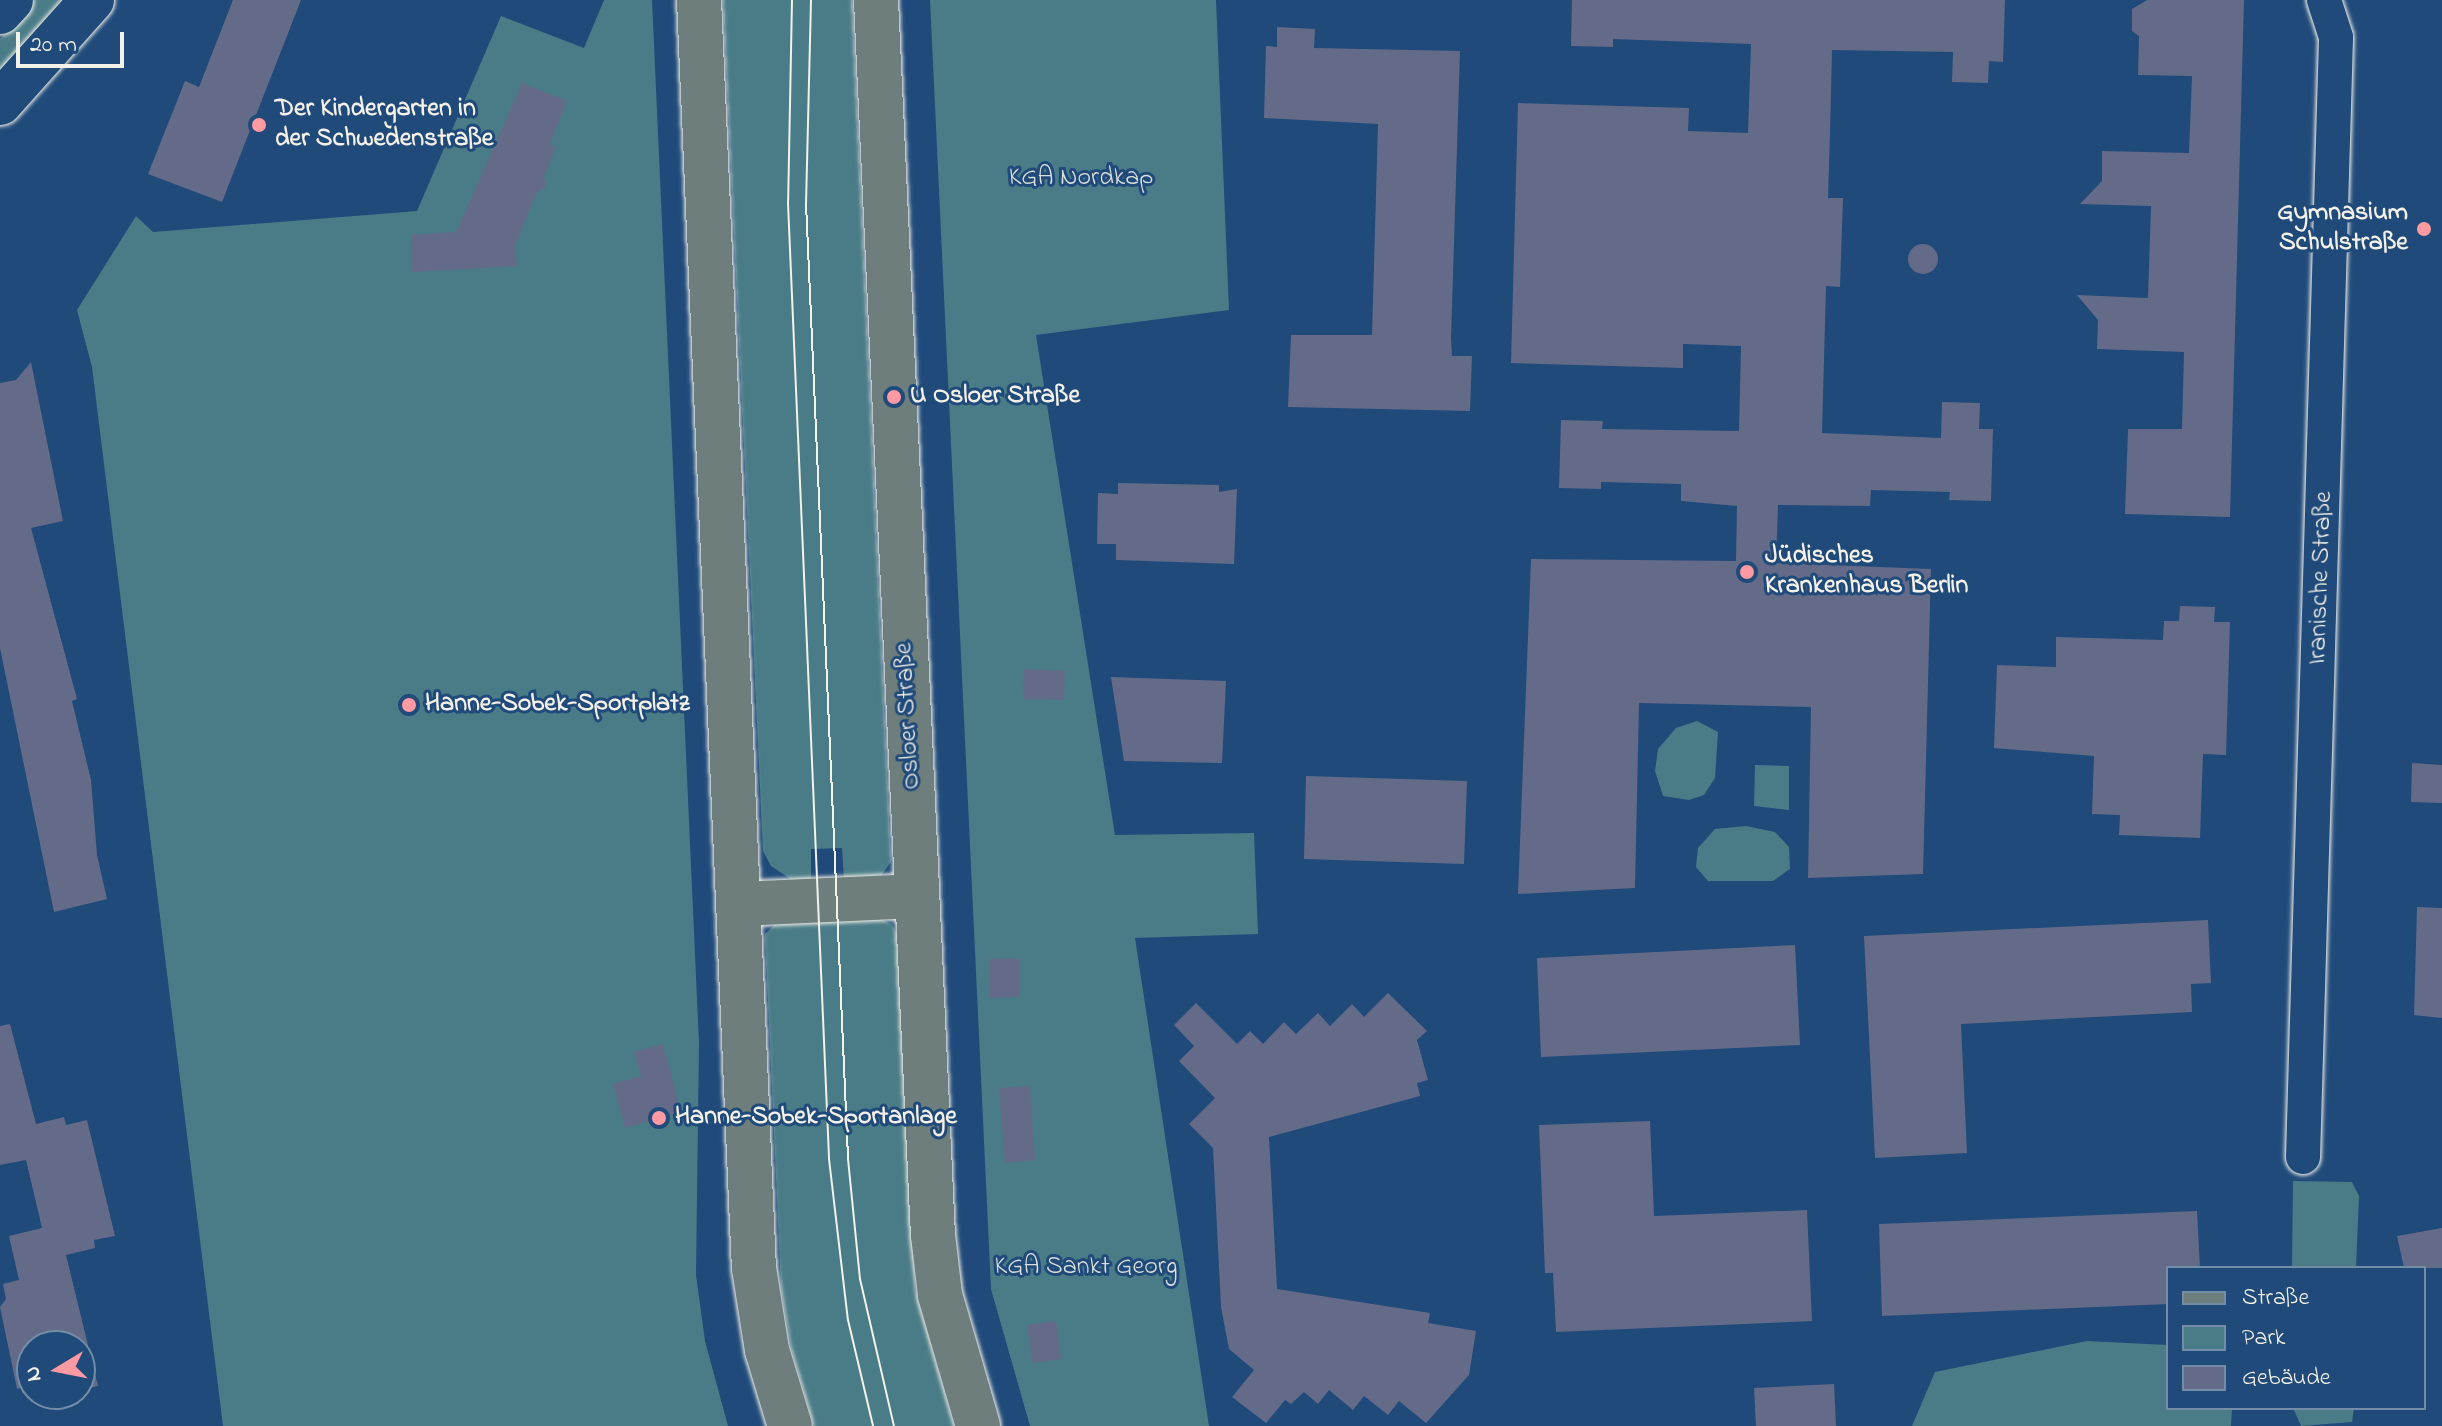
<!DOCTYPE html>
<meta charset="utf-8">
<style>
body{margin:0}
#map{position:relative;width:2442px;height:1426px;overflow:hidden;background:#1f4a7a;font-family:"Indie Flower",sans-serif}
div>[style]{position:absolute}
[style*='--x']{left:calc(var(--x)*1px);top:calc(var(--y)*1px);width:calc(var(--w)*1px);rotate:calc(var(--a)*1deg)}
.green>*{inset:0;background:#4a7c88}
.building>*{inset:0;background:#636b88}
.round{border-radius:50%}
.roads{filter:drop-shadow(0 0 2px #f4f1e8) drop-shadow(0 0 2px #f4f1e8)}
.street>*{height:34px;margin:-17px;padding:0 17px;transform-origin:17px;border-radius:17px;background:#1f4a7a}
.secondary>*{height:44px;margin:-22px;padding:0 22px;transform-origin:22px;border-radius:22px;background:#1f4a7a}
.primary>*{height:44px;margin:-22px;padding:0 22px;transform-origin:22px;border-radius:22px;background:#6d7e7c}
.tram>*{height:2px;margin:-1px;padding:0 1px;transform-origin:1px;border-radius:1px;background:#f4f1e8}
.dots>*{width:22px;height:22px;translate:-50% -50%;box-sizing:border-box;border:4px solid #1f4a7a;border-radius:50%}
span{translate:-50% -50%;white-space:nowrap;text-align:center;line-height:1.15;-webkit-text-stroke:6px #1f4a7a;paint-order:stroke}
.poi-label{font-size:26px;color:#f4f1e8;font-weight:700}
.left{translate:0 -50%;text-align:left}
.right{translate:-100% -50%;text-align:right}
.park-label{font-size:26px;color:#dadfda}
.street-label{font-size:26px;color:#f4f1e8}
.legend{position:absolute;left:2166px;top:1266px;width:260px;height:144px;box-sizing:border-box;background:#1f4a7a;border:2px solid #748da6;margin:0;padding:10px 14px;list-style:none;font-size:24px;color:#f4f1e8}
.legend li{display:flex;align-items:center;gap:16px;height:40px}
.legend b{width:40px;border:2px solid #748da6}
.north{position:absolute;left:16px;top:1330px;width:80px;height:80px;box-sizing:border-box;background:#1f4a7a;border:2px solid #748da6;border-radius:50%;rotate:260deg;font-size:22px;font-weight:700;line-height:32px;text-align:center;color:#f4f1e8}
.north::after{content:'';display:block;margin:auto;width:28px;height:36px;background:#ff9aa2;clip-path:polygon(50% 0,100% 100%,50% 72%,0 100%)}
.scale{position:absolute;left:16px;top:32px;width:108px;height:36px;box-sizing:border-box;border:4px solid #f4f1e8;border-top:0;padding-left:10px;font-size:24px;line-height:28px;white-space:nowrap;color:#f4f1e8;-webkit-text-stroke:6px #1f4a7a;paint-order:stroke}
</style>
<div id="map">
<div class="green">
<i style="clip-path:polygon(35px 0,68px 0,0 76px,0 39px)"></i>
<i style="clip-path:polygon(604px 0,652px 0,699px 1043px,696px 1275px,705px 1341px,728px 1426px,223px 1426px,92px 367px,77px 310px,136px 216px,153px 232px,417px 211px,501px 16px,584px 48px)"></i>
<i style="clip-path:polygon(723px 0,852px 0,891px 862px,880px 877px,844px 880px,842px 848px,811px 849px,811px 880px,792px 880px,771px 866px,763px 851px)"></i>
<i style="clip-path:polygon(930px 0,1216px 0,1229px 310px,1036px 335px,1115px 835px,1254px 833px,1258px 934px,1135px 938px,1209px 1426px,1030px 1426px,991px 1289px)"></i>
<i style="clip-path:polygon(1697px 721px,1718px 732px,1715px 778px,1704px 795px,1689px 800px,1663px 796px,1655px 771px,1658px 749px,1676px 728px)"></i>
<i style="clip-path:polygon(1755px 765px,1789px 766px,1789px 810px,1754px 806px)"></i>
<i style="clip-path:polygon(1746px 826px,1775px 832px,1789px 847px,1790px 869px,1773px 881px,1708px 881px,1696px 867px,1698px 848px,1715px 829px)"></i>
<i style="clip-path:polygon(882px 920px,892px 924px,897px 935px,915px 1289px,954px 1426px,814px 1426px,792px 1351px,781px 1287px,765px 934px,775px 924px)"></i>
<i style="clip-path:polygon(2293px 1181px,2352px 1182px,2359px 1196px,2356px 1268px,2292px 1268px)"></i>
<i style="clip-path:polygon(2087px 1341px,2168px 1345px,2168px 1408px,2232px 1408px,2231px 1426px,1912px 1426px,1935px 1372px)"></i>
<i style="clip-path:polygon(2293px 1408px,2354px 1408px,2352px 1422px,2301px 1426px)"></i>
</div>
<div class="building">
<i style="clip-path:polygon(233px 0,301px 0,222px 202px,148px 174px,185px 81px,199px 87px)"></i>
<i style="clip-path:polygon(1572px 0,2005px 0,2003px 62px,1989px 61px,1988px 83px,1952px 82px,1953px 52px,1832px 50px,1830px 134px,1828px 198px,1843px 198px,1840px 287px,1826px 286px,1822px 433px,1941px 438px,1942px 402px,1980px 403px,1979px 429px,1993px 429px,1991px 501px,1949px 500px,1950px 492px,1871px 490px,1870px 506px,1778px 505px,1776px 563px,1931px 569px,1923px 874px,1808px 878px,1811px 707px,1639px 703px,1635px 888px,1518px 894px,1531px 559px,1736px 561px,1737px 506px,1681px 501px,1681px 484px,1601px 482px,1601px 489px,1559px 488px,1561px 420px,1603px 421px,1602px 429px,1739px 431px,1741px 346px,1683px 344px,1683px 368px,1511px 363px,1518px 103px,1689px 108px,1688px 131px,1748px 133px,1751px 44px,1613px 39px,1613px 47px,1571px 46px)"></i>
<i style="clip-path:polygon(2147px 0,2244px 0,2230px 517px,2125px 514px,2128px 429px,2182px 429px,2184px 352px,2097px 349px,2098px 320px,2077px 295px,2148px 298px,2151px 206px,2080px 204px,2102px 181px,2102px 151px,2189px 153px,2192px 76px,2138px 75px,2139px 36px,2132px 31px,2132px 9px)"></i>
<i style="clip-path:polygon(1277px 27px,1315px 29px,1314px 48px,1460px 51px,1451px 339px,1452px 356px,1472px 356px,1470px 411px,1288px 407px,1291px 335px,1372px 335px,1378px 124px,1264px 118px,1266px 46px,1277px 47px)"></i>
<i style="clip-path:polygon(522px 83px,567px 101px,550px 144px,556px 147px,544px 176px,546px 186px,536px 194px,515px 246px,517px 266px,412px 272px,411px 235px,456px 232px)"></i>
<i class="round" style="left:1908px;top:244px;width:30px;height:30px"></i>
<i style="clip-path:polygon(31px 362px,63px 521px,31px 528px,77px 699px,72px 701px,91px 780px,97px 855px,107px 899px,54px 912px,0 648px,0 383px,16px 380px)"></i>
<i style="clip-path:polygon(1118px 483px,1219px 485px,1219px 492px,1237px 489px,1234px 564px,1116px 560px,1116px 544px,1097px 544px,1098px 493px,1118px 494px)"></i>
<i style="clip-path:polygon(2180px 606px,2215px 607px,2214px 622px,2230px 622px,2226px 755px,2203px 754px,2200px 838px,2119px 835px,2120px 815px,2092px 814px,2094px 756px,1994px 748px,1997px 665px,2056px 667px,2056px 637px,2163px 640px,2164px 621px,2179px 621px)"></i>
<i style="clip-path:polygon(1024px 669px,1065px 671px,1064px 700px,1023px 699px)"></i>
<i style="clip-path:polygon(1111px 677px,1226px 681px,1222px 763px,1124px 761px)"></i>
<i style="clip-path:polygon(2412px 763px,2442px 765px,2442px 803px,2411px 802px)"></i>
<i style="clip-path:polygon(1306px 776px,1467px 781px,1464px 864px,1304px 859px)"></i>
<i style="clip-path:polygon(2417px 907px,2442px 908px,2442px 1018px,2414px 1015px)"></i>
<i style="clip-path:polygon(2208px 920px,2211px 983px,2191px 984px,2192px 1012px,1961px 1024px,1967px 1153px,1875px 1158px,1864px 936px)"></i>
<i style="clip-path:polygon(1795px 945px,1800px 1045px,1541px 1057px,1537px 958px)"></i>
<i style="clip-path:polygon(1019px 958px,1020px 997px,990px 998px,989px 959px)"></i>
<i style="clip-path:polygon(1388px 993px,1427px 1031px,1417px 1040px,1428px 1080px,1417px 1083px,1420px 1096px,1269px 1137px,1277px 1289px,1430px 1313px,1428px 1323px,1476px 1331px,1469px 1375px,1426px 1423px,1399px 1401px,1388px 1415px,1364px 1396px,1353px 1410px,1329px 1390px,1318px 1404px,1304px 1392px,1291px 1404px,1285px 1400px,1266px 1423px,1232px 1397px,1254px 1370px,1229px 1349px,1221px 1307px,1213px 1148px,1189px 1124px,1215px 1098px,1179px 1061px,1194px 1046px,1174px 1025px,1196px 1003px,1237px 1044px,1250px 1031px,1263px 1044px,1284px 1022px,1296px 1034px,1318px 1013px,1330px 1026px,1352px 1004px,1364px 1017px)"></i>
<i style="clip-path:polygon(10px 1024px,36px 1124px,64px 1117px,66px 1125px,87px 1120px,115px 1236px,94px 1240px,95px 1248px,66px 1255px,98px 1386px,80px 1390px,80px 1346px,32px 1346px,32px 1394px,65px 1394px,31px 1402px,27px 1386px,17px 1389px,0 1307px,6px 1299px,3px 1284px,19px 1280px,9px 1236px,42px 1228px,26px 1160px,0 1165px,0 1026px)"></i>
<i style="clip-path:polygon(663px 1044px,681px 1112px,625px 1128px,613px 1084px,641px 1076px,634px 1052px)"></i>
<i style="clip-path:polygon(1030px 1086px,1035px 1160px,1005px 1163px,999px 1088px)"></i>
<i style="clip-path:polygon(1650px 1121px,1654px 1216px,1807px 1210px,1812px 1321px,1556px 1332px,1553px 1273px,1545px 1273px,1539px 1125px)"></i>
<i style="clip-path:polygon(2197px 1211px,2200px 1268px,2168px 1268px,2168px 1304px,1882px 1316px,1879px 1224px)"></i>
<i style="clip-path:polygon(2442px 1228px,2442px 1268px,2404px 1268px,2397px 1236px)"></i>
<i style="clip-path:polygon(1056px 1321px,1061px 1359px,1032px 1363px,1027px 1325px)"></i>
<i style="clip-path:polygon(1834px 1384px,1836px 1426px,1756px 1426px,1754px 1388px)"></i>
</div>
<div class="roads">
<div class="street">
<i style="--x:2303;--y:1157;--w:1120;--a:-88.31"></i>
<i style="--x:2336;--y:37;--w:39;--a:-108"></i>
</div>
<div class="secondary">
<i style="--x:0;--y:12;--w:16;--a:-47"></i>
<i style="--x:0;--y:103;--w:138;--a:-48.2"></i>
</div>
<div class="primary">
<i style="--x:699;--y:0;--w:1269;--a:87.52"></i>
<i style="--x:754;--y:1268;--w:83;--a:81"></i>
<i style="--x:767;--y:1350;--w:79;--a:73.2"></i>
<i style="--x:876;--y:0;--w:1236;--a:87.36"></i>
<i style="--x:933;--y:1235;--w:60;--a:83.3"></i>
<i style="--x:940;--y:1295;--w:136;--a:73.8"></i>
<i style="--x:739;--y:904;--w:178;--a:-2.6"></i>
</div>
</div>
<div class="tram">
<i style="--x:792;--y:0;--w:203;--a:91.1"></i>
<i style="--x:788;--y:203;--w:957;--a:87.54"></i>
<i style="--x:829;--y:1159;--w:162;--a:83.3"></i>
<i style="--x:848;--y:1320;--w:109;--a:76.7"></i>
<i style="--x:811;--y:0;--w:203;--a:91.4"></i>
<i style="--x:806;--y:203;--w:957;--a:87.48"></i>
<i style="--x:848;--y:1159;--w:121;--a:84.3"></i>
<i style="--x:860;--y:1279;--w:151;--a:77"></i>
</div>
<div class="dots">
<i style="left:259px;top:125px;background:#ff9aa2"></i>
<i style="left:2424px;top:229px;background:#ff9aa2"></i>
<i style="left:894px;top:397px;background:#ff9aa2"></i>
<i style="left:1747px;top:572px;background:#ff9aa2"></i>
<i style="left:409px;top:705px;background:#ff9aa2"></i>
<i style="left:659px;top:1118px;background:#ff9aa2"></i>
</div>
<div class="poi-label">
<span class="left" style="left:275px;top:125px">Der Kindergarten in<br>der Schwedenstraße</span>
<span class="right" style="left:2408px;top:229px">Gymnasium<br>Schulstraße</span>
<span class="left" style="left:910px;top:397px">U Osloer Straße</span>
<span class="left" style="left:1765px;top:572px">Jüdisches<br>Krankenhaus Berlin</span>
<span class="left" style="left:425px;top:705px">Hanne-Sobek-Sportplatz</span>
<span class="left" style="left:675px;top:1118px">Hanne-Sobek-Sportanlage</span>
</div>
<div class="park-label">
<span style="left:1081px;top:179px">KGA Nordkap</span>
<span style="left:1086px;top:1268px">KGA Sankt Georg</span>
</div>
<div class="street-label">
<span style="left:2322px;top:578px;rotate:-88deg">Iranische Straße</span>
<span style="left:909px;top:716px;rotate:-93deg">Osloer Straße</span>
</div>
<ul class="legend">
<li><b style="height:10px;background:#6d7e7c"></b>Straße</li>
<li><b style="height:22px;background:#4a7c88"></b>Park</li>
<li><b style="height:22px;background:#636b88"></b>Gebäude</li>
</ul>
<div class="north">N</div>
<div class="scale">20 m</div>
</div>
